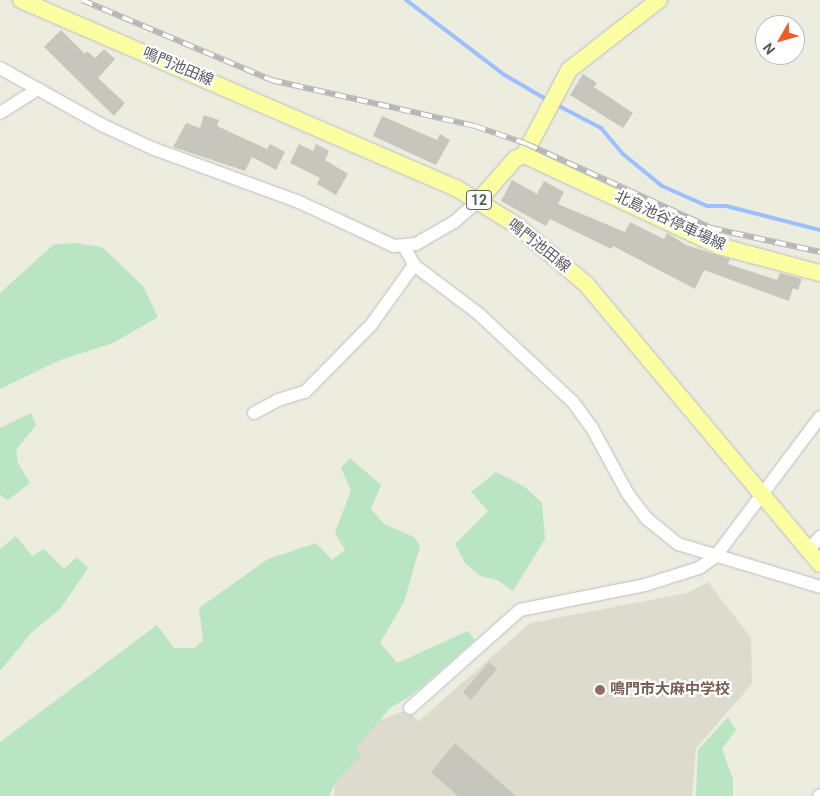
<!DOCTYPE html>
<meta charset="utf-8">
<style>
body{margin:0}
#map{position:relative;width:820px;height:796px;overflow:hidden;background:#ececdf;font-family:Roboto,"Noto Sans JP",sans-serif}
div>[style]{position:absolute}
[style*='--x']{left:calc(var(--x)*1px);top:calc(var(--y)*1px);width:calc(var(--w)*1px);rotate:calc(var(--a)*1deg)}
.education>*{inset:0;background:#dcdbce}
.green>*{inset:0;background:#bae5c3}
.stream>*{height:4px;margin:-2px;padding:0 2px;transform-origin:2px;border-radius:2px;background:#9cc0ff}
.building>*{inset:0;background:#c7c6bc}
.roads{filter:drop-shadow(0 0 1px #bcbdc4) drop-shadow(0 0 1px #bcbdc4)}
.minor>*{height:12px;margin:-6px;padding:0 6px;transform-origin:6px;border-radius:6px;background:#fff}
.major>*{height:16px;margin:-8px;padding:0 8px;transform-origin:8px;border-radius:8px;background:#fbffa1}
.rail>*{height:5.5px;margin-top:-2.75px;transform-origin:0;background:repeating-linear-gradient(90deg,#fff 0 11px,#b5b6b6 0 22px);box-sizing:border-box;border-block:1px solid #b5b6b6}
.dots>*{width:14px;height:14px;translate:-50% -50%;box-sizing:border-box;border:2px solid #fff;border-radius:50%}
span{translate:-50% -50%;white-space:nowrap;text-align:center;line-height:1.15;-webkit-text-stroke:4.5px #fff;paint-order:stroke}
.shield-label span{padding:1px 4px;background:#fff;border:1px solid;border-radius:4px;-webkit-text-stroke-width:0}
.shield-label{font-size:14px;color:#585a61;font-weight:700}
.street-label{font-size:15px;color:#585a61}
.education-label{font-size:15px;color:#785e54;font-weight:700}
.left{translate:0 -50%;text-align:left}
.north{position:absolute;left:755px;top:15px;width:50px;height:50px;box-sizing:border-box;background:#fff;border:1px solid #bcbdc0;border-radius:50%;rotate:232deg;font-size:14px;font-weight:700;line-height:20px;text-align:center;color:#585a61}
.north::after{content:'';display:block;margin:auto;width:18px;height:22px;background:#ee5d23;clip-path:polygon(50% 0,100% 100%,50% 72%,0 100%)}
</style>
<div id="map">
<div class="education">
<i style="clip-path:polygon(708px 582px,751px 638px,752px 684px,696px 748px,692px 796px,334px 796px,335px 777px,369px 725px,406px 710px,419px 721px,530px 623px,687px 593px)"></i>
</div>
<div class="green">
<i style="clip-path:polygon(74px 243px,102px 247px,143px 286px,158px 317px,113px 343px,60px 360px,0 389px,0 293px,53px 245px)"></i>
<i style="clip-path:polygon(31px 413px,36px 425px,16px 450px,18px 463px,30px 483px,8px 500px,0 495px,0 428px)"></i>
<i style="clip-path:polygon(350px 458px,381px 485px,371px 509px,384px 524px,414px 537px,420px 546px,404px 602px,380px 643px,397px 663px,468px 631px,475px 640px,412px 695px,390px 708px,356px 748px,361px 756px,336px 781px,329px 796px,0 796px,0 742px,157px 625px,174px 648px,195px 648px,203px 640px,199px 608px,268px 559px,316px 543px,332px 560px,345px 550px,335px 533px,351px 490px,341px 468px)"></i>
<i style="clip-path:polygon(496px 472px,525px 487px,542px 503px,545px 539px,513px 591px,497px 580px,480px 576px,465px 563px,455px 544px,488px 511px,471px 492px)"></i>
<i style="clip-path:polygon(16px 536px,32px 556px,44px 549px,64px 569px,77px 557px,88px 568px,60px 609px,31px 633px,0 671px,0 549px)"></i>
<i style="clip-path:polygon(728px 717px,736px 730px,722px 749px,733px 779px,733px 796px,696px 796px,698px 750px)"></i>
</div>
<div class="stream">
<i style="--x:406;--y:0;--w:122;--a:37.3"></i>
<i style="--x:503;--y:74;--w:53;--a:30.4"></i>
<i style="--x:555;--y:104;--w:52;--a:27.6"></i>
<i style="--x:601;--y:128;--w:34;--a:50"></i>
<i style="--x:623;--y:154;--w:50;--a:39.4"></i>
<i style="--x:662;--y:186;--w:49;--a:24"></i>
<i style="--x:707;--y:206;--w:19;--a:0"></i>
<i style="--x:726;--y:206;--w:97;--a:14.3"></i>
</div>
<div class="building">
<i style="clip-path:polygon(61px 30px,85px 54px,87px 51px,95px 58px,104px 49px,115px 59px,98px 78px,125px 103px,114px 116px,44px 47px)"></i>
<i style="clip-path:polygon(583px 74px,597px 83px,594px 87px,633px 113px,623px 128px,570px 95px)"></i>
<i style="clip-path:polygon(204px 115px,219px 120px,217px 126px,267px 149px,270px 144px,285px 152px,276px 170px,252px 157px,245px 171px,173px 147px,186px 123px,200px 128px)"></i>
<i style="clip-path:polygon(382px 116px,437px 140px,440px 134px,450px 140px,436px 165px,373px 136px)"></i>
<i style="clip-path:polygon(299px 144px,313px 151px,316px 144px,329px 151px,325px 160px,348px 174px,336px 195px,317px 184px,320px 178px,290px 163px)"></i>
<i style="clip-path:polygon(512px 180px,537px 194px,544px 181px,564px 192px,558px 204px,625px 232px,630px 222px,664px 239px,667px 233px,686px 245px,730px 259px,728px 264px,777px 280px,780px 273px,802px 279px,798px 290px,793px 288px,789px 301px,704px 270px,695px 289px,613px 246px,611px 249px,550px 219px,546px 226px,501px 201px)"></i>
<i style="clip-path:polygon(489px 662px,497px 669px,471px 700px,463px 692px)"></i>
<i style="clip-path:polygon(455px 743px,516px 796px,458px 796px,431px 772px)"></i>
</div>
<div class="roads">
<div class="minor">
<i style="--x:0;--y:68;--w:117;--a:29.2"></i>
<i style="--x:102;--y:125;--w:57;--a:24.8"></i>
<i style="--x:154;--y:149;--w:152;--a:20"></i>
<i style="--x:297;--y:201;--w:107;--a:24.9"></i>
<i style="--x:394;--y:246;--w:22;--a:-5"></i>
<i style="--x:416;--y:244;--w:44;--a:-30.1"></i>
<i style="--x:454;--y:222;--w:33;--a:-41"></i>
<i style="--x:0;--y:113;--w:45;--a:-32.3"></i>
<i style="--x:404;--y:246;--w:21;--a:62"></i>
<i style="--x:414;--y:265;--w:83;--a:37.1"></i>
<i style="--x:480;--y:315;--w:127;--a:43.1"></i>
<i style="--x:573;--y:402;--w:32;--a:54"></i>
<i style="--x:592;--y:428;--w:75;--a:61.4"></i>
<i style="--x:628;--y:494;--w:30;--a:53"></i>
<i style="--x:646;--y:518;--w:41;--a:39.1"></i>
<i style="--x:678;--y:544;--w:148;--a:16.8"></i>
<i style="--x:254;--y:413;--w:27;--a:-28"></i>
<i style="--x:278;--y:400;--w:28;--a:-17"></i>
<i style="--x:305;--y:392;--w:94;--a:-45.4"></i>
<i style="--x:371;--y:325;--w:74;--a:-54.4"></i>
<i style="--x:808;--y:550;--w:18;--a:-47"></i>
<i style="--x:410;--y:708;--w:147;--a:-41.7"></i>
<i style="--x:520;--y:610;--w:127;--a:-11.3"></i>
<i style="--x:645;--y:585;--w:57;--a:-17.5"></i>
<i style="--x:699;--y:568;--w:19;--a:-35"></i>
<i style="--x:715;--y:557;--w:175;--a:-53.1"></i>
<i style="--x:819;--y:796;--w:1;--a:-45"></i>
</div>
<div class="major">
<i style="--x:21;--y:0;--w:474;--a:23.4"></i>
<i style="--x:456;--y:188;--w:70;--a:31.7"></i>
<i style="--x:516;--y:225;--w:92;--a:40.1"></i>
<i style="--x:586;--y:284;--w:365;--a:50.1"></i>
<i style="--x:524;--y:155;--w:96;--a:-62.1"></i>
<i style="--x:569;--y:70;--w:114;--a:-37.9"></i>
<i style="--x:479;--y:200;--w:55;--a:-48.7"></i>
<i style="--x:515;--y:159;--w:10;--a:-24"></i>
<i style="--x:524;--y:155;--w:215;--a:25"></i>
<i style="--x:719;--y:246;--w:105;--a:15"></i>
</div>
</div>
<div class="rail">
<i style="--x:82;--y:0;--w:205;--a:22.9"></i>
<i style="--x:271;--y:80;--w:209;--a:12.7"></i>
<i style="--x:475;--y:126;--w:55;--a:19.1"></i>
<i style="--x:527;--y:144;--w:202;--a:24.5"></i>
<i style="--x:711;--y:228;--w:112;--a:12.4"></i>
</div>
<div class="dots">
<i style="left:600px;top:690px;background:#8d6e63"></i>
</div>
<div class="shield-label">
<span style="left:479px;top:200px">12</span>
</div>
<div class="street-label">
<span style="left:178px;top:67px;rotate:23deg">鳴門池田線</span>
<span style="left:670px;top:221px;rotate:25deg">北島池谷停車場線</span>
<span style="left:539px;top:246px;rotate:39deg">鳴門池田線</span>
</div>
<div class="education-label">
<span class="left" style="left:610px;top:690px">鳴門市大麻中学校</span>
</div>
<div class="north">N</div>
</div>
